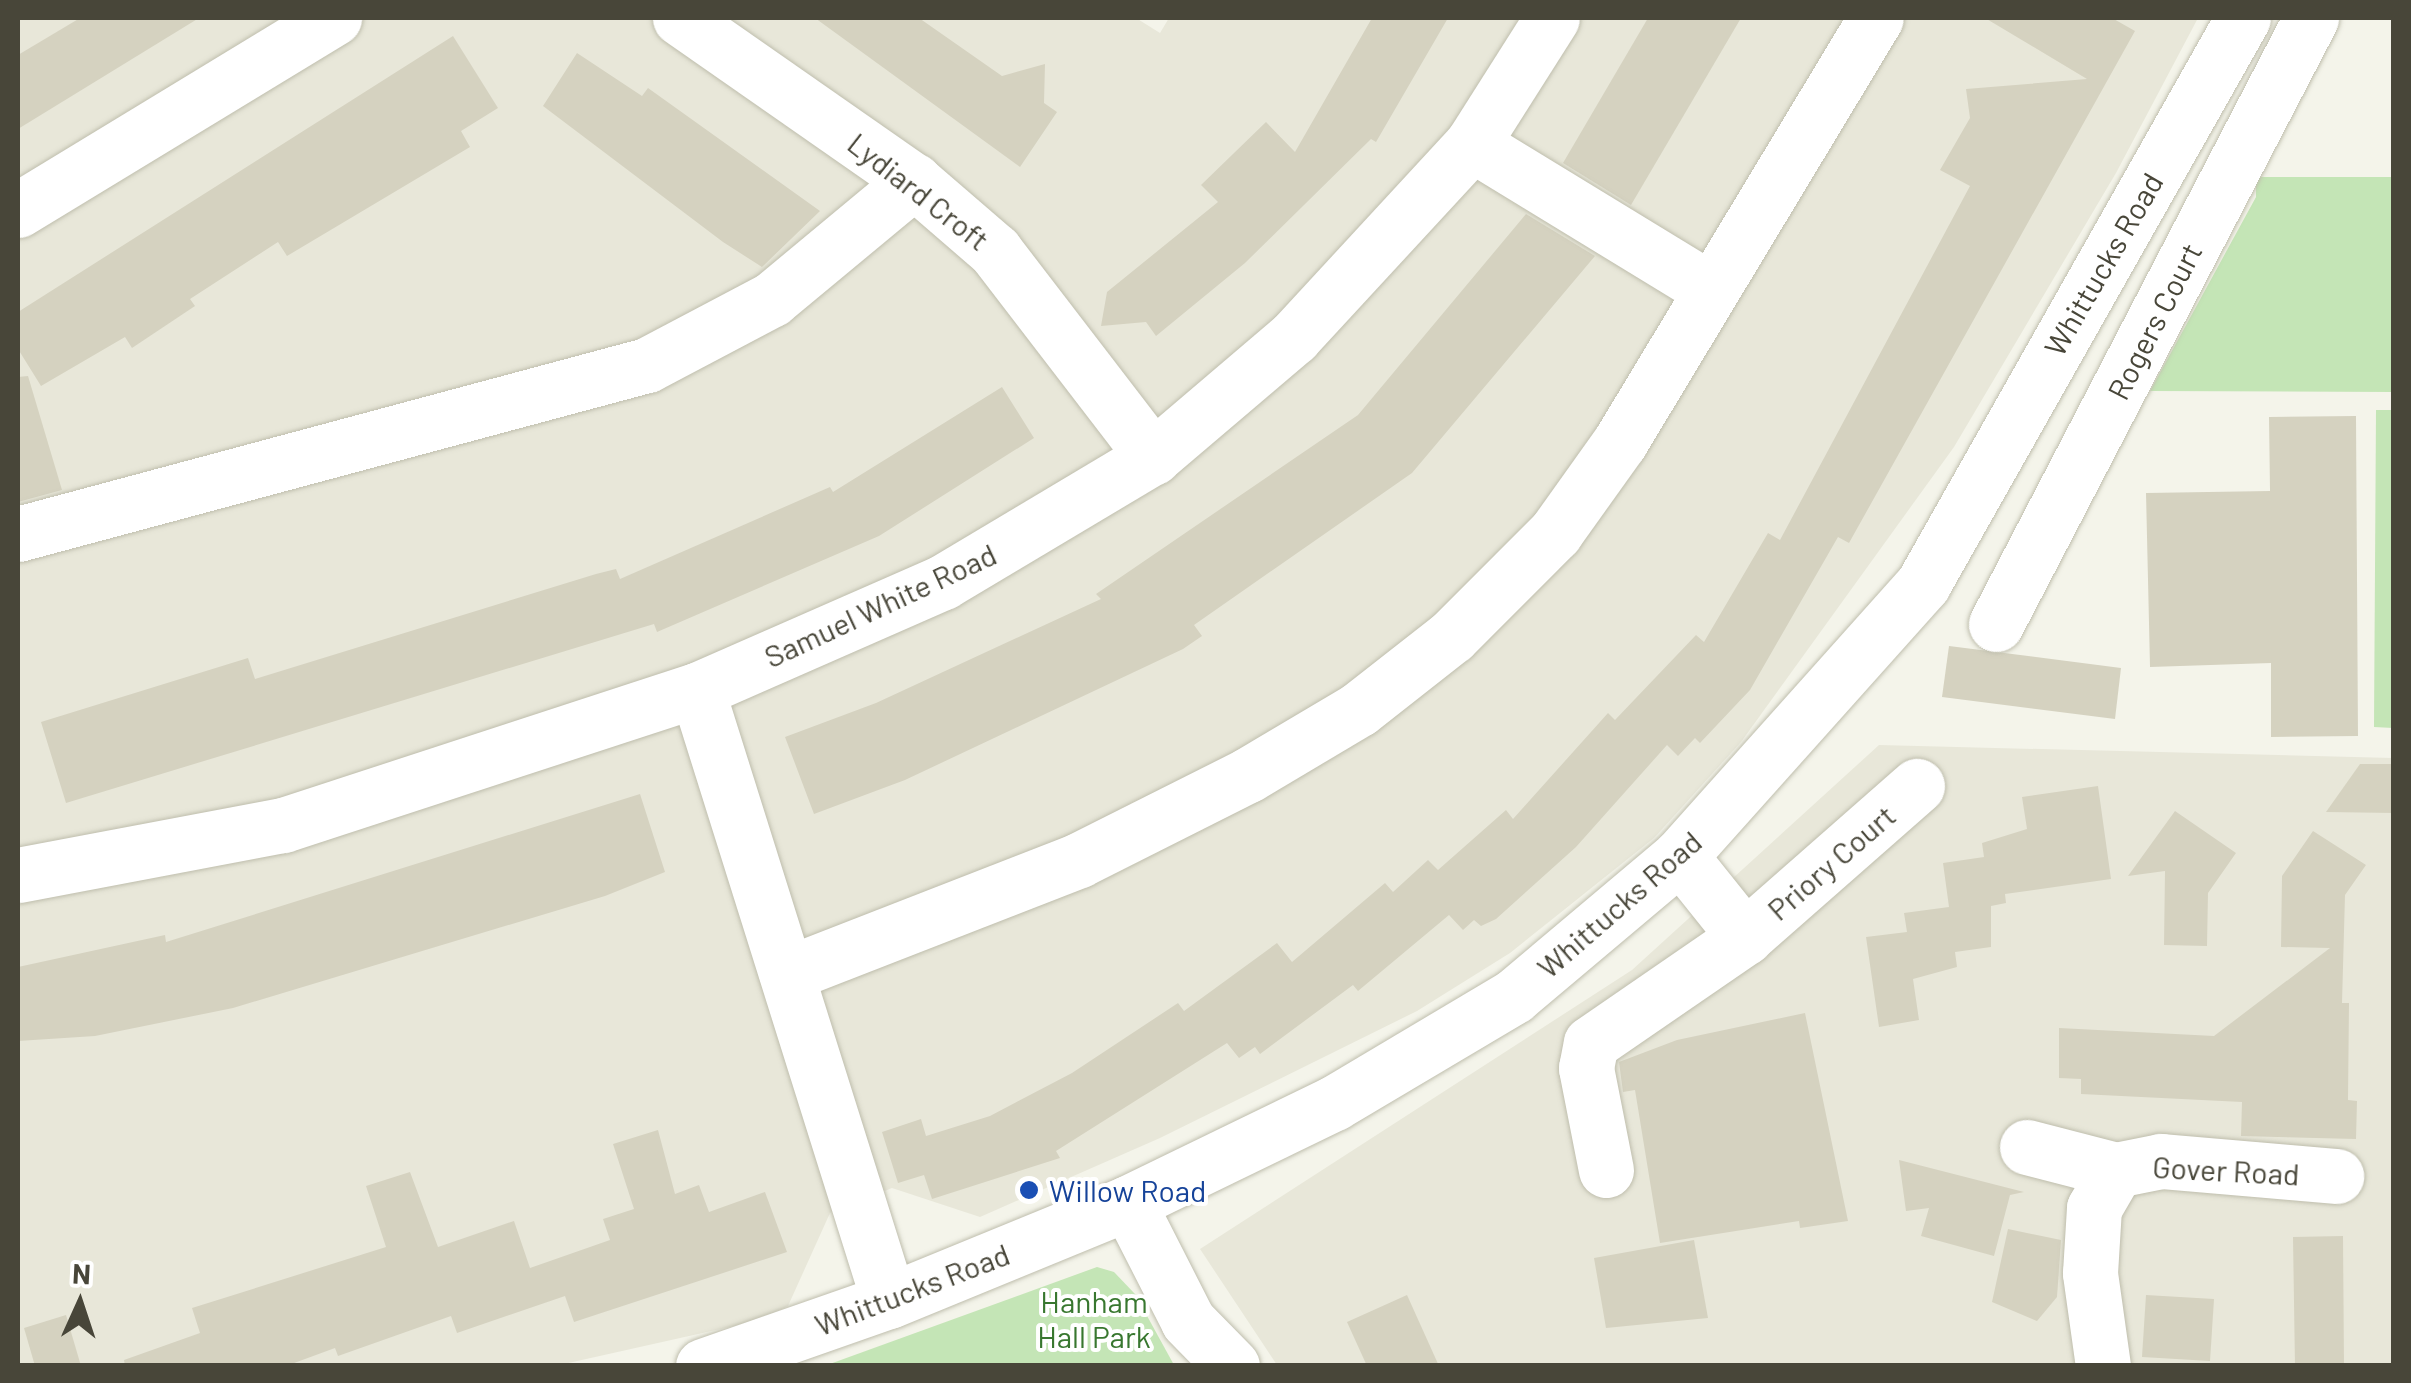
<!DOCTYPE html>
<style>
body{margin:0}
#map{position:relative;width:2411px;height:1383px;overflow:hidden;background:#f4f4ea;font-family:Barlow,sans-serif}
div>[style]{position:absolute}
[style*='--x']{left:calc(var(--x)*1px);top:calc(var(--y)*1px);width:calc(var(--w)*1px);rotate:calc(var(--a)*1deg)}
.residential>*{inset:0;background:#e8e7d9}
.green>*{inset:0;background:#c4e5b6}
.building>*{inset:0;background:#d5d2c0}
.roads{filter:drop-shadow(0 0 2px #bfbead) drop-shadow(0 0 2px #bfbead)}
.minor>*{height:55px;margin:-27.5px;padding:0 27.5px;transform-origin:27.5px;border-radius:27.5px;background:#fff}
.dots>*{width:28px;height:28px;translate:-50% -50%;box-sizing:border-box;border:5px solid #fff;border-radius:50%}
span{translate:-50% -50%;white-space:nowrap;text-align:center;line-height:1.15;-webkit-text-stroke:8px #fff;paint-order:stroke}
.street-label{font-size:30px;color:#484639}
.transit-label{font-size:30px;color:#164399}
.left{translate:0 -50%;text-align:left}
.park-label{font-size:30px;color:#38772f}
.frame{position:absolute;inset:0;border:20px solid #484639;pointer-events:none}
.north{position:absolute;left:30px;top:1253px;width:100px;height:100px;-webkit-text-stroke:8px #fff;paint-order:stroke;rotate:3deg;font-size:28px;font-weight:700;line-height:40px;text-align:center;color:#484639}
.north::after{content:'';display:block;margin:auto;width:35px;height:45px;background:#484639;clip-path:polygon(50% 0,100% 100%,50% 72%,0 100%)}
</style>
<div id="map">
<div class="residential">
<i style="clip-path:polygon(18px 18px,1136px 18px,1160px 33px,1169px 18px,2198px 18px,2116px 173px,1954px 447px,1741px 742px,1654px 838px,1510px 953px,1417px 1011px,1160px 1138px,980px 1217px,892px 1188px,830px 1213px,788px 1306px,756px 1321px,555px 1366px,18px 1365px)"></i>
<i style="clip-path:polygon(1879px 745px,2393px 758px,2393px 1365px,1277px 1365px,1200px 1249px,1632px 970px)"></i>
</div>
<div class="green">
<i style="clip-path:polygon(2256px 177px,2393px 177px,2393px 392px,2150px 391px,2256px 197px)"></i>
<i style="clip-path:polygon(2376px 410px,2393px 410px,2393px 728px,2374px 727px)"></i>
<i style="clip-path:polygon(1097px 1267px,1114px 1272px,1135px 1294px,1174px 1365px,827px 1365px)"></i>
</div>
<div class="building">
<i style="clip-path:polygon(80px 18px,199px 18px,18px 129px,18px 55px)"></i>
<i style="clip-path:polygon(815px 18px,919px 18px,1002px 76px,1045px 64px,1044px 103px,1057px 112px,1020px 167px)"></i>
<i style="clip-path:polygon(1372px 18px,1448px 18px,1376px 142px,1371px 139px,1245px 263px,1156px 336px,1146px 322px,1101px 326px,1107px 292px,1218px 202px,1201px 185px,1266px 122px,1295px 152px)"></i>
<i style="clip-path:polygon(1648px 18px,1741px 18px,1631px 205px,1563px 163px)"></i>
<i style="clip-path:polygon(1985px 18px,2112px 18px,2135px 31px,1849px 543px,1838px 537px,1750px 690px,1700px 743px,1695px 738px,1678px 756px,1667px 745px,1576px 847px,1496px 919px,1481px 926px,1474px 920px,1463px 930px,1449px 915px,1358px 991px,1353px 985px,1260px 1054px,1255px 1047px,1239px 1058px,1227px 1043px,1056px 1151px,1060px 1158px,932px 1199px,924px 1175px,898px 1183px,882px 1132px,921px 1119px,926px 1136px,990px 1116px,1072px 1073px,1178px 1003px,1184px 1011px,1277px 943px,1292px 962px,1385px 883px,1393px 892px,1428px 860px,1438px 870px,1506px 810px,1513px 819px,1608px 713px,1615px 720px,1696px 635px,1704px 642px,1768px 533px,1780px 540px,1970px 186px,1940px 170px,1970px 118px,1966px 89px,2087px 79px)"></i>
<i style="clip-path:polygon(453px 36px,498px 108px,461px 131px,470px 147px,287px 256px,278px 242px,190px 299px,195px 306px,132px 348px,125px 337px,41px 386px,18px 349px,18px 312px)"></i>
<i style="clip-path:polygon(577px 53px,642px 96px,648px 88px,820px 211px,762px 267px,723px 242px,543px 106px)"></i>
<i style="clip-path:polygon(1526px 214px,1595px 256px,1412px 473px,1194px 625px,1202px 636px,1183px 649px,905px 780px,814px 814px,785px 737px,876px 703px,1101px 599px,1096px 594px,1358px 415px)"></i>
<i style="clip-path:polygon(28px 376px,62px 490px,18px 502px,18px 377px)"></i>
<i style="clip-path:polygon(1002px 387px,1034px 438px,879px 536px,657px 632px,654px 624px,66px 803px,41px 722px,248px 658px,255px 679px,596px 574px,616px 569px,620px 579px,830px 487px,833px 492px)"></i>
<i style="clip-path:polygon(2356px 416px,2358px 736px,2271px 737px,2271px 663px,2150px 667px,2146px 493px,2270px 491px,2269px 417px)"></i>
<i style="clip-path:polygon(1949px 646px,2121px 668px,2115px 719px,1942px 697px)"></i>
<i style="clip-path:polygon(2360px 764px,2394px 764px,2394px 813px,2326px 812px)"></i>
<i style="clip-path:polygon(2098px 786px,2111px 879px,2005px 894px,2006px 903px,1991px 906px,1991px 947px,1955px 952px,1957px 967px,1913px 979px,1919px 1020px,1879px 1027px,1866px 937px,1907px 932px,1904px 913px,1949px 907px,1943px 863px,1984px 857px,1982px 843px,2027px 829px,2022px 797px)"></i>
<i style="clip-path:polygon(640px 794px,665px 872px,605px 896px,233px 1008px,95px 1036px,18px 1041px,18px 967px,165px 935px,166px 942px)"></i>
<i style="clip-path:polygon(2175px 811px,2236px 853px,2208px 893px,2207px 946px,2164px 945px,2165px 871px,2128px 876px)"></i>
<i style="clip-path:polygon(2313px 831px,2366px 865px,2345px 895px,2342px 1003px,2349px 1003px,2348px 1100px,2357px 1101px,2356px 1139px,2241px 1136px,2242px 1102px,2081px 1094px,2081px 1079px,2059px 1078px,2059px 1028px,2214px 1036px,2330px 948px,2281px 947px,2282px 876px)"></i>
<i style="clip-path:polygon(1805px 1013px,1848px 1221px,1800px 1228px,1799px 1221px,1660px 1243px,1635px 1090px,1623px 1092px,1619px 1062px,1677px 1040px)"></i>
<i style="clip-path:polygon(658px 1130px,675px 1194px,699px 1185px,709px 1212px,765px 1192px,787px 1252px,574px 1322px,565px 1296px,457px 1333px,451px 1316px,338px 1356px,335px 1348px,286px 1366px,125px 1366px,124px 1360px,200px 1333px,192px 1308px,386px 1247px,366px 1186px,410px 1172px,438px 1247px,514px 1221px,530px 1268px,610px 1240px,603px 1219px,634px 1209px,613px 1144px)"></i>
<i style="clip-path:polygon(1899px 1160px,2024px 1192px,2010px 1195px,1994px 1256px,1921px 1236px,1929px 1208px,1906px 1211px)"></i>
<i style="clip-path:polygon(2008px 1229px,2061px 1240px,2057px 1297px,2037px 1321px,1992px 1302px)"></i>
<i style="clip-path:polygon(2343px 1236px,2344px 1366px,2295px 1366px,2293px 1237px)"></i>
<i style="clip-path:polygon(1694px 1240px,1708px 1318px,1606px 1328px,1594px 1258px)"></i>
<i style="clip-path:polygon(1407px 1295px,1439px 1366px,1367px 1366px,1347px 1322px)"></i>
<i style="clip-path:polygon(2146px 1295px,2214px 1299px,2210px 1361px,2142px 1357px)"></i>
<i style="clip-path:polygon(66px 1315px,81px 1366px,35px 1366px,24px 1328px)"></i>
</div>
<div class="roads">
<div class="minor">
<i style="--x:680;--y:18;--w:285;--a:34.9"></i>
<i style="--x:914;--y:181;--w:107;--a:40.8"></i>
<i style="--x:995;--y:251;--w:260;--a:52.5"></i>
<i style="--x:1472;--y:144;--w:280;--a:31.4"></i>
<i style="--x:18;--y:210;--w:370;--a:-31.3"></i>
<i style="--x:18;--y:534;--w:651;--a:-15.04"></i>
<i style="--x:647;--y:365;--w:141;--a:-27.8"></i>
<i style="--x:772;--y:299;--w:185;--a:-39.7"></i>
<i style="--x:1996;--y:624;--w:683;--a:-62.53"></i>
<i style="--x:697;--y:690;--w:640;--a:72.56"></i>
<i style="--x:1680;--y:856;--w:104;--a:51.3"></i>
<i style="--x:18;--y:875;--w:270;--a:-10.7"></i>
<i style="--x:283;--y:825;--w:435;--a:-18.1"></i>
<i style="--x:697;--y:690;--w:269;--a:-23.7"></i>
<i style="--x:943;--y:582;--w:244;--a:-30.8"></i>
<i style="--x:1153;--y:457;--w:185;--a:-40.4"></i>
<i style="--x:1294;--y:337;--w:263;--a:-47.3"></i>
<i style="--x:1472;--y:144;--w:149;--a:-57.6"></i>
<i style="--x:787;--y:974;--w:313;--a:-21.3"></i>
<i style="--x:1079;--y:860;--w:189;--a:-26.7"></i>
<i style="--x:1248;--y:775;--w:129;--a:-30.7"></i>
<i style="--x:1359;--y:709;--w:118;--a:-38.1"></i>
<i style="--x:1452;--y:636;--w:146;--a:-45"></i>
<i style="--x:1555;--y:533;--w:112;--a:-54.5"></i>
<i style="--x:1620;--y:442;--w:495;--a:-58.9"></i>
<i style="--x:2027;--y:1147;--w:92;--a:14.5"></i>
<i style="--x:1606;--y:1170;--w:104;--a:-101.1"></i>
<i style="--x:1586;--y:1068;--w:25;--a:-79"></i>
<i style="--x:1591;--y:1043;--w:187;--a:-34.5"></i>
<i style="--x:1745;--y:937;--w:229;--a:-41.3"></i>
<i style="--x:1128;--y:1203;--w:132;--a:63"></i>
<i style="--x:1188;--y:1321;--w:63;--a:45.6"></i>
<i style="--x:703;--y:1366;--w:197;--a:-19.3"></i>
<i style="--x:889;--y:1301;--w:258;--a:-22.3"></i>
<i style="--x:1128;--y:1203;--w:229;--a:-25.9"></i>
<i style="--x:1334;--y:1103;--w:209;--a:-30.7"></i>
<i style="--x:1514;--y:996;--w:217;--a:-40.1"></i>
<i style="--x:1680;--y:856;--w:365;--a:-48.2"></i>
<i style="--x:1923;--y:584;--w:650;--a:-60.52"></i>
<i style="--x:2103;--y:1366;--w:94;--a:-98"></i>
<i style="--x:2090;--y:1273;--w:65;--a:-86.5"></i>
<i style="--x:2094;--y:1208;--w:44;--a:-59.9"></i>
<i style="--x:2116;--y:1170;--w:46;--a:-11.3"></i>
<i style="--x:2161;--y:1161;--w:176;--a:4.9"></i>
</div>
</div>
<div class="dots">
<i style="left:1029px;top:1190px;background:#1a4fb4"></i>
</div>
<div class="street-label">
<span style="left:919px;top:191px;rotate:38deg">Lydiard Croft</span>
<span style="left:2103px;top:264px;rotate:-60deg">Whittucks Road</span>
<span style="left:2154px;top:321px;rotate:-63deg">Rogers Court</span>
<span style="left:880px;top:605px;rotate:-25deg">Samuel White Road</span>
<span style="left:1831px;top:862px;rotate:-41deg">Priory Court</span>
<span style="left:1619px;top:904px;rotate:-41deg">Whittucks Road</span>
<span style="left:2226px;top:1170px;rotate:3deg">Gover Road</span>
<span style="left:912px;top:1289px;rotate:-21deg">Whittucks Road</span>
</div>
<div class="transit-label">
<span class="left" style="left:1049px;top:1190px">Willow Road</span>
</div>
<div class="park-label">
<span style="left:1094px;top:1318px">Hanham<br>Hall Park</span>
</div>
<div class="frame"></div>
<div class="north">N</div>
</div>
